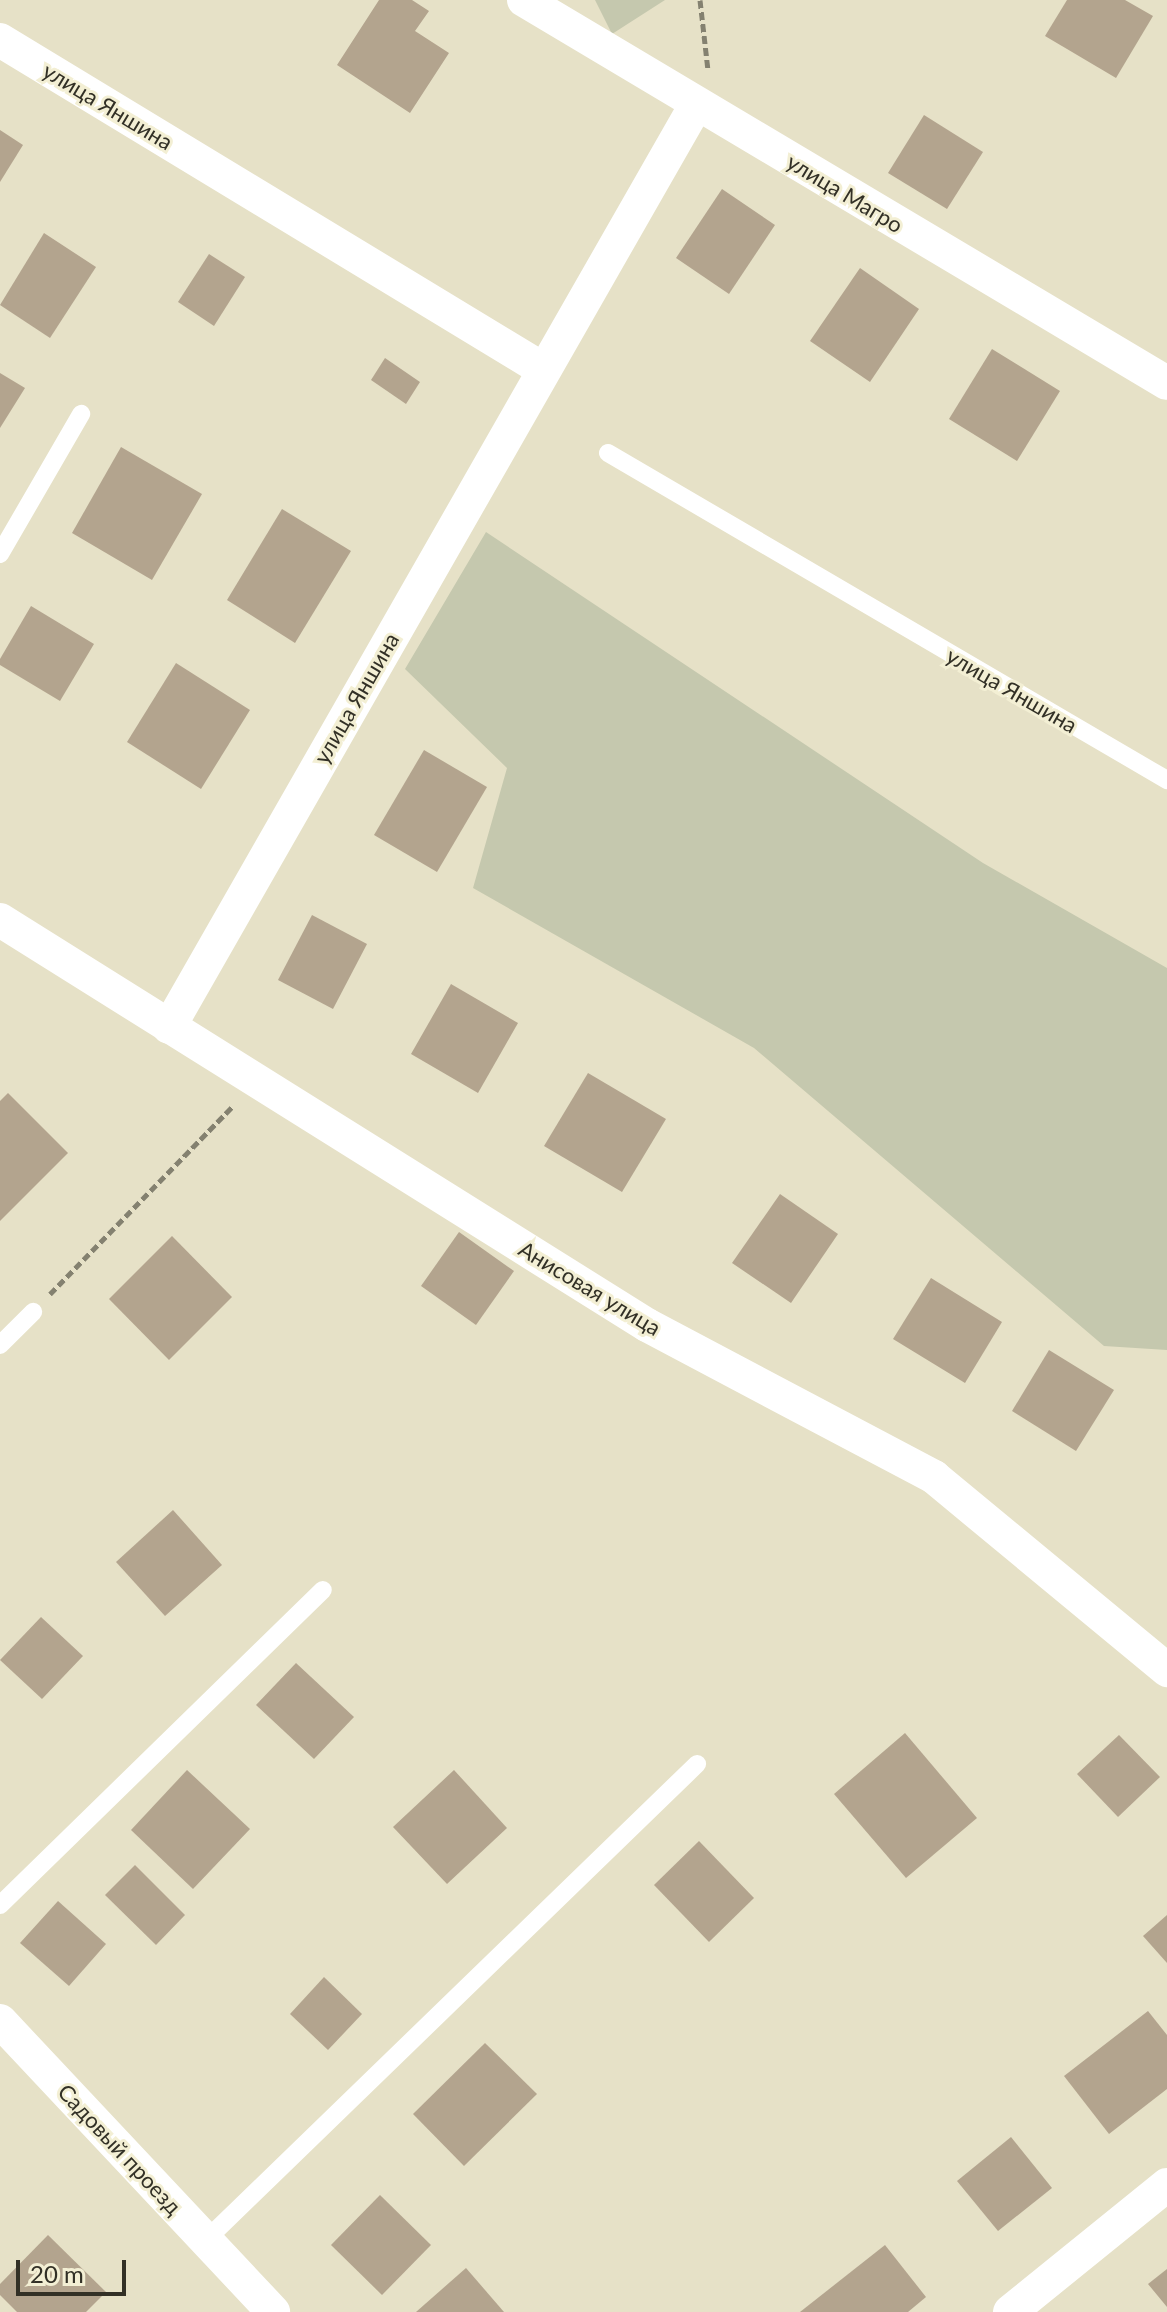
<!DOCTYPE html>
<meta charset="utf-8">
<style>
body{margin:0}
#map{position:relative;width:1167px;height:2312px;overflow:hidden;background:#e6e1c7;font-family:Lato,sans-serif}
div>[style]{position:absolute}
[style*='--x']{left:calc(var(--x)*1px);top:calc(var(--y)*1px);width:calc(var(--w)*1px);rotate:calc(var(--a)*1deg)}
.green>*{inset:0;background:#c5c8ae}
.building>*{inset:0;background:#b3a48e}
.path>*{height:5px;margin-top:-2.5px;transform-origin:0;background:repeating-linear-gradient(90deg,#848170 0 8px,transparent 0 12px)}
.service>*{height:18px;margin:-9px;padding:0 9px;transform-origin:9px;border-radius:9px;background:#fff}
.minor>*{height:34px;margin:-17px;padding:0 17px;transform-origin:17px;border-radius:17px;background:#fff}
span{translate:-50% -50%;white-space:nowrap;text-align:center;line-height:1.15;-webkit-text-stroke:6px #f3efd4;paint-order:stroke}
.street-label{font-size:22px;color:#323026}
.scale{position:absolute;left:16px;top:2260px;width:110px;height:36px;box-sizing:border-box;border:4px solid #323026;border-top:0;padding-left:10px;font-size:24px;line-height:28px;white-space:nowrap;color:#323026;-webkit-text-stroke:6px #f3efd4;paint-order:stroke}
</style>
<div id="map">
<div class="green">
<i style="clip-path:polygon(595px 0,665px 0,612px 34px)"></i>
<i style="clip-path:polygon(486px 532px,983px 863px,1167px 968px,1167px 1350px,1104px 1346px,754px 1048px,473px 888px,507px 768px,405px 669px)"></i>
</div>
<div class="building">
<i style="clip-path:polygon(379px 0,412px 0,429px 11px,415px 31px,449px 53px,410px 113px,337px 65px)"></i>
<i style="clip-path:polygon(1067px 0,1125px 0,1153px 16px,1116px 78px,1045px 36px)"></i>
<i style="clip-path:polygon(924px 115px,983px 152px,947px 209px,888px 173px)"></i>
<i style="clip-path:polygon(0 130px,23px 145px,0 182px)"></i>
<i style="clip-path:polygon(722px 189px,775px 225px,729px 294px,676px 258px)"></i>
<i style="clip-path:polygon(44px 233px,96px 267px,50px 338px,0 305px)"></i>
<i style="clip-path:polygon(209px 254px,245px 277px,214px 326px,178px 302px)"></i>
<i style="clip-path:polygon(860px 268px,919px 309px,870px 382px,810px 341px)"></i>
<i style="clip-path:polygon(992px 349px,1060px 391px,1017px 461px,949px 419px)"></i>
<i style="clip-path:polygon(385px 358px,420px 382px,406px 404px,371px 380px)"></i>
<i style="clip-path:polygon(0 373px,25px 388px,0 428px)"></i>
<i style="clip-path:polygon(121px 447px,202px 494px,152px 580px,72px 533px)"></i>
<i style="clip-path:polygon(282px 509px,351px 551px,295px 643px,227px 600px)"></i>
<i style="clip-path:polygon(31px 606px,94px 644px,60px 701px,0 665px,0 659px)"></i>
<i style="clip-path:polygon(176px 663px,250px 710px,201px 789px,127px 742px)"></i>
<i style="clip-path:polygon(424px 750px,487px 787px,437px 872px,374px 835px)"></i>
<i style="clip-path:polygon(312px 915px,367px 944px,333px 1009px,278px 980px)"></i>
<i style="clip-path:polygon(451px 984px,518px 1023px,478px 1093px,411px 1054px)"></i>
<i style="clip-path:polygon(588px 1073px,666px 1119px,622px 1192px,544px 1146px)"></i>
<i style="clip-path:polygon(8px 1093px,68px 1153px,0 1221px,0 1101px)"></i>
<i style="clip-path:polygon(780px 1194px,838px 1234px,791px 1303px,732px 1263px)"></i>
<i style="clip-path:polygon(459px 1232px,514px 1271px,476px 1325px,421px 1286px)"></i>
<i style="clip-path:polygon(172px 1236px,232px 1297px,169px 1360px,109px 1299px)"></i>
<i style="clip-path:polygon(931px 1278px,1002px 1322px,965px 1383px,893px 1339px)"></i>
<i style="clip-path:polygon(1049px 1350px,1114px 1390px,1076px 1451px,1012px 1411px)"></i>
<i style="clip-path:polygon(173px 1510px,222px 1565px,165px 1616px,116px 1562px)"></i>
<i style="clip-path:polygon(41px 1617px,83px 1656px,42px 1699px,0 1660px)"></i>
<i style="clip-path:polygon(296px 1663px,354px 1717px,314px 1759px,256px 1705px)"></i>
<i style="clip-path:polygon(905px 1733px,977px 1818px,906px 1878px,834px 1794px)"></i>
<i style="clip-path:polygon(1119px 1735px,1160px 1777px,1118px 1817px,1077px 1774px)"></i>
<i style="clip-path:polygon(187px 1770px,250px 1829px,193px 1889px,131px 1830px)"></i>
<i style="clip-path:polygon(454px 1770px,507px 1828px,447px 1884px,393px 1827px)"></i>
<i style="clip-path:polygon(699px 1841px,754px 1898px,709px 1942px,654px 1885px)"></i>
<i style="clip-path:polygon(135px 1865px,185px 1915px,156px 1945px,105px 1895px)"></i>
<i style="clip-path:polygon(58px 1901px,106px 1944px,69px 1986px,20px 1943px)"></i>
<i style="clip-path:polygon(1167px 1915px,1167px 1963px,1143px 1936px)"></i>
<i style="clip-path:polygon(324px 1977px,362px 2014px,328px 2050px,290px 2014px)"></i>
<i style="clip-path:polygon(1148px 2011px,1167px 2035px,1167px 2089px,1109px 2134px,1064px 2076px)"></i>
<i style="clip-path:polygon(485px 2043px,537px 2094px,464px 2166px,413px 2114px)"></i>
<i style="clip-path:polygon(1011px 2137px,1052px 2188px,998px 2231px,957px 2181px)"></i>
<i style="clip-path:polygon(380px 2195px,431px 2245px,382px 2295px,331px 2245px)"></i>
<i style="clip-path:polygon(48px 2235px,106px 2292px,86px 2312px,17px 2312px,0 2295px,0 2284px)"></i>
<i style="clip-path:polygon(885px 2245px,926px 2297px,908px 2312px,800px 2312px)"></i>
<i style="clip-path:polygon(466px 2268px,504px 2312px,416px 2312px)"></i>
<i style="clip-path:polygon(1167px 2269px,1167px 2307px,1148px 2284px)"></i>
</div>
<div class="path">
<i style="--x:700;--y:0;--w:70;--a:83.5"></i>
<i style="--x:50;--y:1294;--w:262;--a:-45.8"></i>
</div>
<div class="service">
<i style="--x:608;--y:453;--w:648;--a:30.33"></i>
<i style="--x:0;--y:554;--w:162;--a:-59.9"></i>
<i style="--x:0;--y:1345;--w:47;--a:-45"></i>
<i style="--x:0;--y:1905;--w:451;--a:-44.3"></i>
<i style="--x:206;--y:2240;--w:684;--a:-44.11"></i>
</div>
<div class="minor">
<i style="--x:524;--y:0;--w:748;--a:30.78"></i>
<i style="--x:0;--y:40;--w:636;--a:31.24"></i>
<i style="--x:0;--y:920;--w:763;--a:32.05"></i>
<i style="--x:647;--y:1325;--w:325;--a:27.9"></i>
<i style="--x:934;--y:1477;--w:303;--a:39.6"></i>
<i style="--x:169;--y:1027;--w:1062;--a:-60.25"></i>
<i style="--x:0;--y:2021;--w:399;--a:46.8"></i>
<i style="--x:1010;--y:2312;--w:202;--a:-39"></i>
</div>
<div class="street-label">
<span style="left:108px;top:106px;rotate:31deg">улица Яншина</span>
<span style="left:845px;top:193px;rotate:31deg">улица Магро</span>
<span style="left:1012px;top:690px;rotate:30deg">улица Яншина</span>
<span style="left:356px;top:698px;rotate:-60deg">улица Яншина</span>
<span style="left:590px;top:1288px;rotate:31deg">Анисовая улица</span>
<span style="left:120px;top:2149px;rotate:47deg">Садовый проезд</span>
</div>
<div class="scale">20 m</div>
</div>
